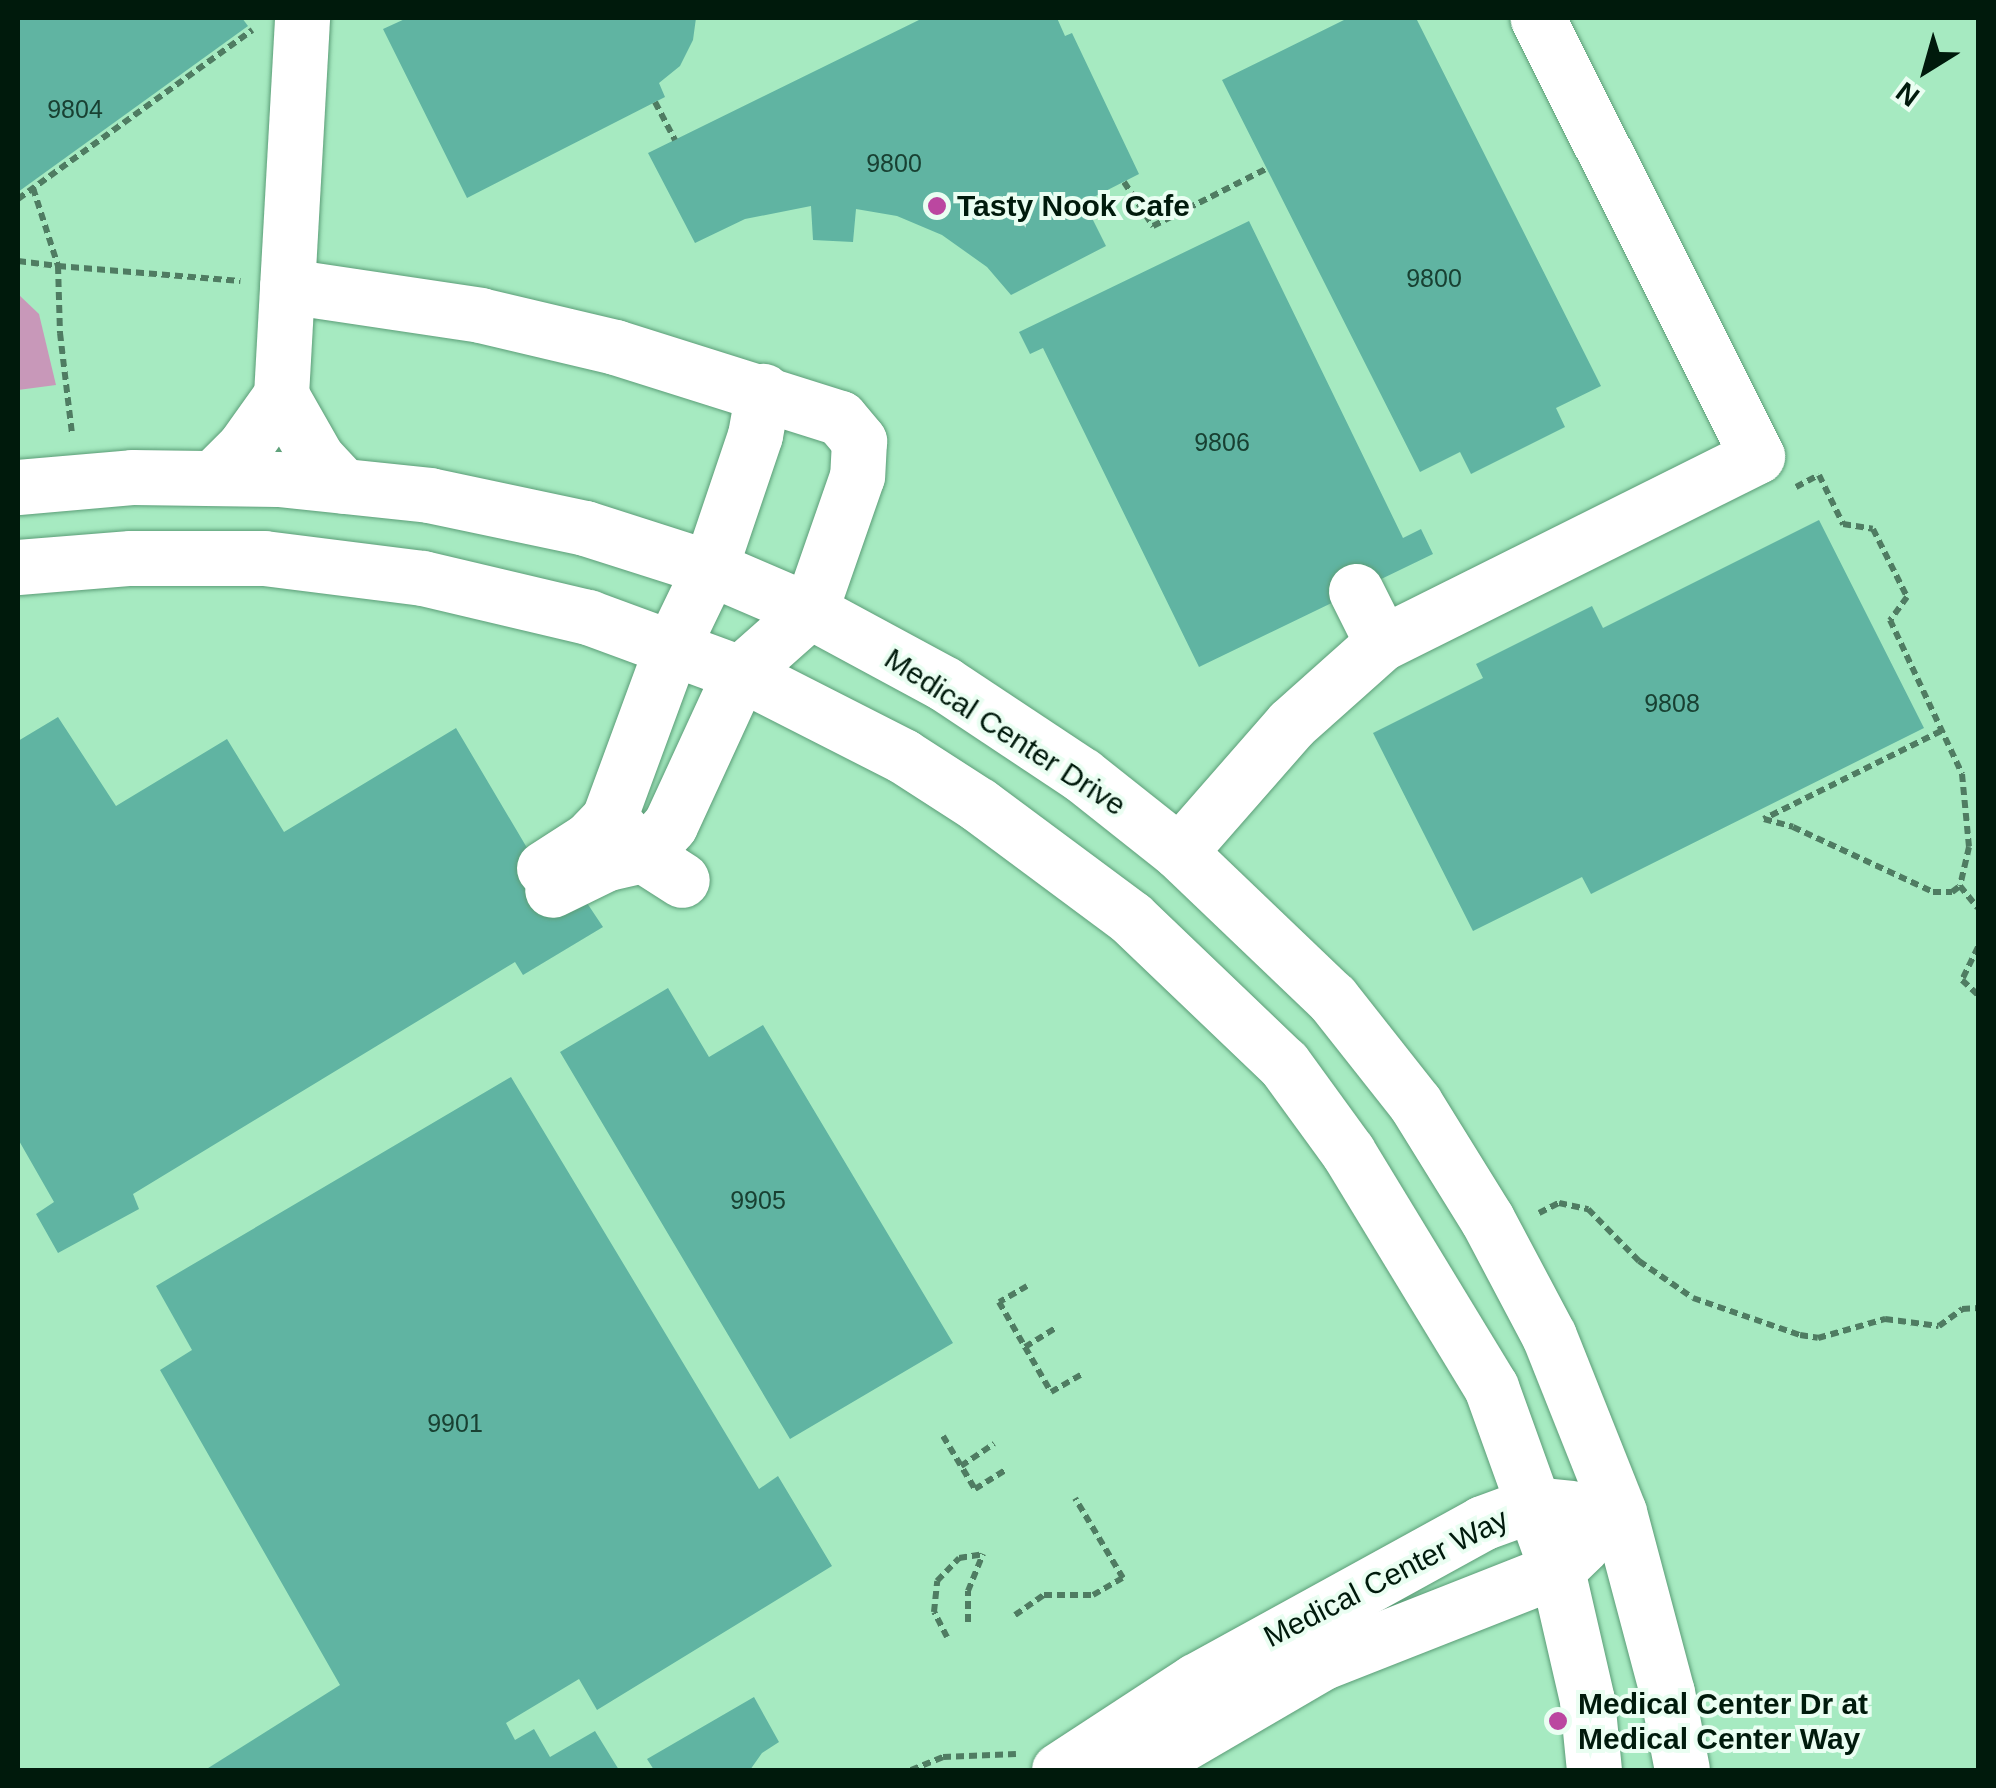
<!DOCTYPE html>
<style>
body{margin:0}
#map{position:relative;width:1996px;height:1788px;overflow:hidden;background:#a6eac1;font-family:Helvetica,sans-serif}
div>[style]{position:absolute}
[style*='--x']{left:calc(var(--x)*1px);top:calc(var(--y)*1px);width:calc(var(--w)*1px);rotate:calc(var(--a)*1deg)}
.green>*{inset:0;background:#c898b9}
.building>*{inset:0;background:#60b4a2}
.path>*{height:6px;margin-top:-3px;transform-origin:0;background:repeating-linear-gradient(90deg,#4f7c62 0 8px,transparent 0 13px)}
.roads{filter:drop-shadow(0 0 2px #5b9d77) drop-shadow(0 0 2px #5b9d77)}
.minor>*{height:55px;margin:-27.5px;padding:0 27.5px;transform-origin:27.5px;border-radius:27.5px;background:#fff}
.dots>*{width:28px;height:28px;translate:-50% -50%;box-sizing:border-box;border:5px solid #eafef2;border-radius:50%}
span{translate:-50% -50%;white-space:nowrap;text-align:center;line-height:1.15;-webkit-text-stroke:8px #eafef2;paint-order:stroke}
.number-label{font-size:25px;color:#184032}
.number-label span{-webkit-text-stroke-width:0}
.poi-label{font-size:30px;color:#001a0c;font-weight:700}
.left{translate:0 -50%;text-align:left}
.street-label{font-size:30px;color:#001a0c}
.frame{position:absolute;inset:0;border:20px solid #001a0c;pointer-events:none}
.north{position:absolute;left:1876px;top:20px;width:100px;height:100px;-webkit-text-stroke:8px #eafef2;paint-order:stroke;rotate:217deg;font-size:28px;font-weight:700;line-height:40px;text-align:center;color:#001a0c}
.north::after{content:'';display:block;margin:auto;width:35px;height:45px;background:#001a0c;clip-path:polygon(50% 0,100% 100%,50% 72%,0 100%)}
</style>
<div id="map">
<div class="green">
<i style="clip-path:polygon(18px 294px,39px 314px,56px 385px,18px 390px)"></i>
</div>
<div class="building">
<i style="clip-path:polygon(18px 18px,242px 18px,248px 26px,18px 192px)"></i>
<i style="clip-path:polygon(407px 18px,696px 18px,693px 40px,680px 66px,659px 83px,665px 97px,467px 198px,383px 29px)"></i>
<i style="clip-path:polygon(923px 18px,1057px 18px,1065px 36px,1072px 33px,1139px 174px,1084px 202px,1106px 246px,1011px 295px,987px 267px,942px 235px,897px 216px,856px 209px,853px 242px,813px 240px,811px 206px,745px 219px,695px 243px,648px 153px)"></i>
<i style="clip-path:polygon(1348px 18px,1416px 18px,1601px 386px,1556px 408px,1565px 427px,1471px 474px,1460px 452px,1420px 472px,1222px 80px)"></i>
<i style="clip-path:polygon(1249px 221px,1403px 538px,1421px 529px,1433px 554px,1199px 667px,1043px 348px,1030px 354px,1019px 332px)"></i>
<i style="clip-path:polygon(1819px 520px,1924px 728px,1591px 894px,1582px 877px,1473px 931px,1373px 733px,1483px 678px,1476px 664px,1592px 606px,1603px 628px)"></i>
<i style="clip-path:polygon(58px 717px,116px 806px,227px 739px,284px 832px,456px 728px,552px 890px,579px 891px,603px 927px,523px 975px,515px 962px,133px 1194px,139px 1209px,58px 1253px,36px 1214px,54px 1202px,18px 1139px,18px 741px)"></i>
<i style="clip-path:polygon(668px 988px,709px 1057px,763px 1025px,953px 1343px,790px 1439px,560px 1052px)"></i>
<i style="clip-path:polygon(511px 1077px,759px 1489px,778px 1476px,832px 1566px,597px 1710px,579px 1679px,506px 1723px,515px 1740px,534px 1729px,550px 1757px,595px 1731px,619px 1770px,205px 1770px,340px 1685px,160px 1370px,192px 1350px,156px 1286px)"></i>
<i style="clip-path:polygon(754px 1697px,779px 1742px,762px 1753px,750px 1770px,654px 1770px,647px 1759px)"></i>
</div>
<div class="path">
<i style="--x:655;--y:102;--w:43;--a:62.2"></i>
<i style="--x:1124;--y:182;--w:53;--a:56.6"></i>
<i style="--x:1153;--y:226;--w:127;--a:-26.8"></i>
<i style="--x:33;--y:188;--w:82;--a:72.2"></i>
<i style="--x:58;--y:266;--w:183;--a:4.7"></i>
<i style="--x:18;--y:199;--w:289;--a:-35.8"></i>
<i style="--x:18;--y:261;--w:40;--a:7.1"></i>
<i style="--x:58;--y:266;--w:67;--a:88.3"></i>
<i style="--x:60;--y:333;--w:102;--a:83.2"></i>
<i style="--x:1796;--y:487;--w:26;--a:-28"></i>
<i style="--x:1819;--y:475;--w:55;--a:63.9"></i>
<i style="--x:1843;--y:524;--w:30;--a:9"></i>
<i style="--x:1873;--y:529;--w:76;--a:63.4"></i>
<i style="--x:1907;--y:597;--w:29;--a:126"></i>
<i style="--x:1890;--y:620;--w:170;--a:64.9"></i>
<i style="--x:1962;--y:774;--w:73;--a:84.5"></i>
<i style="--x:1969;--y:847;--w:40;--a:103"></i>
<i style="--x:1960;--y:886;--w:28;--a:51"></i>
<i style="--x:1941;--y:731;--w:198;--a:153.6"></i>
<i style="--x:1764;--y:819;--w:30;--a:15"></i>
<i style="--x:1793;--y:827;--w:154;--a:24.9"></i>
<i style="--x:1933;--y:892;--w:19;--a:0"></i>
<i style="--x:1952;--y:892;--w:10;--a:-37"></i>
<i style="--x:1978;--y:947;--w:37;--a:116"></i>
<i style="--x:1962;--y:980;--w:22;--a:43"></i>
<i style="--x:1539;--y:1213;--w:22;--a:-27"></i>
<i style="--x:1559;--y:1203;--w:30;--a:12"></i>
<i style="--x:1588;--y:1209;--w:73;--a:45.6"></i>
<i style="--x:1639;--y:1261;--w:65;--a:34.4"></i>
<i style="--x:1693;--y:1298;--w:113;--a:19.1"></i>
<i style="--x:1800;--y:1335;--w:18;--a:9"></i>
<i style="--x:1818;--y:1338;--w:70;--a:-15.8"></i>
<i style="--x:1885;--y:1319;--w:54;--a:7.4"></i>
<i style="--x:1939;--y:1326;--w:29;--a:-36"></i>
<i style="--x:1962;--y:1309;--w:16;--a:-4"></i>
<i style="--x:1027;--y:1286;--w:32;--a:150"></i>
<i style="--x:999;--y:1302;--w:104;--a:60"></i>
<i style="--x:1051;--y:1392;--w:38;--a:-30"></i>
<i style="--x:1025;--y:1347;--w:36;--a:-32"></i>
<i style="--x:943;--y:1436;--w:62;--a:58.9"></i>
<i style="--x:975;--y:1489;--w:38;--a:-32"></i>
<i style="--x:961;--y:1466;--w:40;--a:-34"></i>
<i style="--x:1015;--y:1615;--w:35;--a:-35"></i>
<i style="--x:1044;--y:1595;--w:49;--a:0"></i>
<i style="--x:1093;--y:1595;--w:34;--a:-30"></i>
<i style="--x:1123;--y:1578;--w:93;--a:-121"></i>
<i style="--x:968;--y:1622;--w:31;--a:-90"></i>
<i style="--x:968;--y:1591;--w:40;--a:-68"></i>
<i style="--x:947;--y:1637;--w:28;--a:-117"></i>
<i style="--x:934;--y:1612;--w:31;--a:-84"></i>
<i style="--x:937;--y:1581;--w:32;--a:-46"></i>
<i style="--x:959;--y:1558;--w:24;--a:-9"></i>
<i style="--x:911;--y:1770;--w:35;--a:-22"></i>
<i style="--x:943;--y:1757;--w:73;--a:-2.4"></i>
</div>
<div class="roads">
<div class="minor">
<i style="--x:287;--y:286;--w:195;--a:8.5"></i>
<i style="--x:480;--y:315;--w:139;--a:13.3"></i>
<i style="--x:615;--y:347;--w:236;--a:17.5"></i>
<i style="--x:840;--y:418;--w:30;--a:50"></i>
<i style="--x:859;--y:441;--w:35;--a:93"></i>
<i style="--x:857;--y:476;--w:143;--a:109.2"></i>
<i style="--x:810;--y:611;--w:94;--a:138.5"></i>
<i style="--x:740;--y:673;--w:167;--a:114.7"></i>
<i style="--x:670;--y:825;--w:40;--a:132"></i>
<i style="--x:643;--y:855;--w:37;--a:167"></i>
<i style="--x:607;--y:863;--w:61;--a:153.9"></i>
<i style="--x:281;--y:395;--w:378;--a:-86.8"></i>
<i style="--x:213;--y:478;--w:44;--a:-45"></i>
<i style="--x:244;--y:447;--w:64;--a:-54.6"></i>
<i style="--x:281;--y:395;--w:73;--a:60.3"></i>
<i style="--x:317;--y:458;--w:38;--a:47"></i>
<i style="--x:18;--y:487;--w:114;--a:-5"></i>
<i style="--x:132;--y:477;--w:146;--a:0.8"></i>
<i style="--x:278;--y:479;--w:152;--a:6"></i>
<i style="--x:429;--y:495;--w:159;--a:11.9"></i>
<i style="--x:585;--y:528;--w:131;--a:17.7"></i>
<i style="--x:710;--y:568;--w:109;--a:23.3"></i>
<i style="--x:810;--y:611;--w:153;--a:28.4"></i>
<i style="--x:945;--y:684;--w:164;--a:33.6"></i>
<i style="--x:1082;--y:775;--w:124;--a:38.4"></i>
<i style="--x:1179;--y:852;--w:211;--a:43.7"></i>
<i style="--x:1332;--y:998;--w:134;--a:51.7"></i>
<i style="--x:1415;--y:1103;--w:137;--a:58.2"></i>
<i style="--x:1487;--y:1219;--w:132;--a:62.1"></i>
<i style="--x:1549;--y:1336;--w:189;--a:68.3"></i>
<i style="--x:1619;--y:1512;--w:186;--a:75.1"></i>
<i style="--x:1667;--y:1692;--w:79;--a:79.1"></i>
<i style="--x:18;--y:567;--w:113;--a:-4.6"></i>
<i style="--x:131;--y:558;--w:133;--a:0"></i>
<i style="--x:264;--y:558;--w:160;--a:7.2"></i>
<i style="--x:423;--y:578;--w:170;--a:13.3"></i>
<i style="--x:588;--y:617;--w:162;--a:20.2"></i>
<i style="--x:740;--y:673;--w:183;--a:27"></i>
<i style="--x:903;--y:756;--w:90;--a:32.8"></i>
<i style="--x:979;--y:805;--w:189;--a:36.6"></i>
<i style="--x:1131;--y:918;--w:211;--a:43.7"></i>
<i style="--x:1284;--y:1064;--w:109;--a:54"></i>
<i style="--x:1348;--y:1152;--w:275;--a:58.7"></i>
<i style="--x:1491;--y:1387;--w:195;--a:70.2"></i>
<i style="--x:1557;--y:1570;--w:133;--a:77"></i>
<i style="--x:1587;--y:1700;--w:70;--a:84.3"></i>
<i style="--x:1356;--y:591;--w:58;--a:63.4"></i>
<i style="--x:618;--y:827;--w:38;--a:48"></i>
<i style="--x:643;--y:855;--w:46;--a:32.7"></i>
<i style="--x:1179;--y:852;--w:170;--a:-48.8"></i>
<i style="--x:1291;--y:724;--w:122;--a:-41.7"></i>
<i style="--x:1382;--y:643;--w:419;--a:-26.5"></i>
<i style="--x:1757;--y:456;--w:490;--a:-116.6"></i>
<i style="--x:544;--y:868;--w:54;--a:-32.8"></i>
<i style="--x:589;--y:839;--w:29;--a:-46"></i>
<i style="--x:609;--y:818;--w:182;--a:-69.8"></i>
<i style="--x:672;--y:647;--w:88;--a:-64.3"></i>
<i style="--x:710;--y:568;--w:140;--a:-71.3"></i>
<i style="--x:755;--y:435;--w:45;--a:-79.7"></i>
<i style="--x:1059;--y:1770;--w:163;--a:-33.2"></i>
<i style="--x:1195;--y:1681;--w:328;--a:-28.8"></i>
<i style="--x:1482;--y:1523;--w:55;--a:-20.1"></i>
<i style="--x:1534;--y:1504;--w:37;--a:6"></i>
<i style="--x:1138;--y:1770;--w:212;--a:-30.3"></i>
<i style="--x:1321;--y:1663;--w:254;--a:-21.5"></i>
<i style="--x:1557;--y:1570;--w:36;--a:-44"></i>
</div>
</div>
<div class="dots">
<i style="left:937px;top:206px;background:#bb47a0"></i>
<i style="left:1558px;top:1721px;background:#bb47a0"></i>
</div>
<div class="number-label">
<span style="left:75px;top:109px">9804</span>
<span style="left:894px;top:163px">9800</span>
<span style="left:1434px;top:278px">9800</span>
<span style="left:1222px;top:442px">9806</span>
<span style="left:1672px;top:703px">9808</span>
<span style="left:758px;top:1200px">9905</span>
<span style="left:455px;top:1423px">9901</span>
</div>
<div class="poi-label">
<span class="left" style="left:957px;top:206px">Tasty Nook Cafe</span>
<span class="left" style="left:1578px;top:1721px">Medical Center Dr at<br>Medical Center Way</span>
</div>
<div class="street-label">
<span style="left:1005px;top:732px;rotate:33deg">Medical Center Drive</span>
<span style="left:1386px;top:1578px;rotate:-27deg">Medical Center Way</span>
</div>
<div class="frame"></div>
<div class="north">N</div>
</div>
